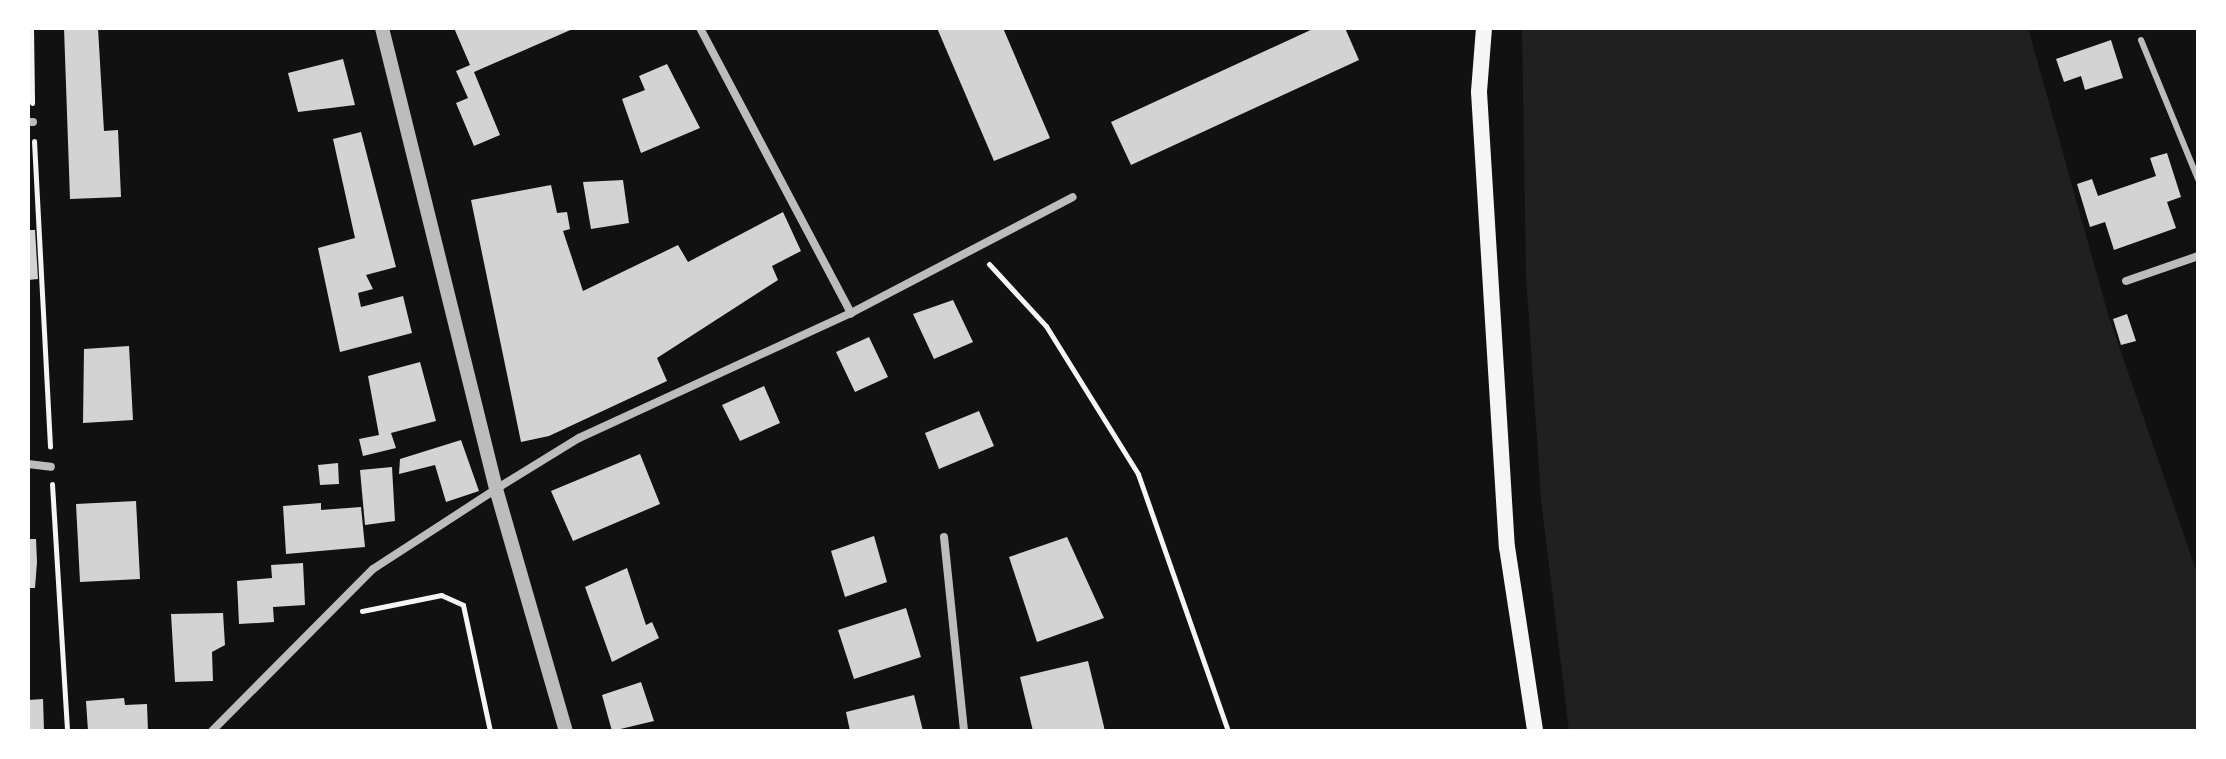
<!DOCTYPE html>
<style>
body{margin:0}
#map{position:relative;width:2226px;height:759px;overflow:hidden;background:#111;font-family:Rubik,sans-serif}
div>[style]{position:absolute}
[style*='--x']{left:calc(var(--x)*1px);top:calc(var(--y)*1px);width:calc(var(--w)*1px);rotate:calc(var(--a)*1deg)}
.green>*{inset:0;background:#202020}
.building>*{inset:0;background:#d3d3d3}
.path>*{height:5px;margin:-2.5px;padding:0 2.5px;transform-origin:2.5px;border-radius:2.5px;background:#f5f5f5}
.service>*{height:6px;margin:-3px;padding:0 3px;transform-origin:3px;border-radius:3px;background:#bcbcbc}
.minor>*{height:8px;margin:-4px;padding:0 4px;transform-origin:4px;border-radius:4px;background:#bcbcbc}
.tertiary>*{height:14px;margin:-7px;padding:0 7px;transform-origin:7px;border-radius:7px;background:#bcbcbc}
.secondary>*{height:16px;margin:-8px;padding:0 8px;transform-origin:8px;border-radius:8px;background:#f5f5f5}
span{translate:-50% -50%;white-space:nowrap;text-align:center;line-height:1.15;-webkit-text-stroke:7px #fff;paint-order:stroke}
.frame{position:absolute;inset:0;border:30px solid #fff;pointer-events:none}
</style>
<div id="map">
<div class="green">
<i style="clip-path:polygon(1522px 28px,2028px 28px,2108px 314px,2198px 576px,2198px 731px,1569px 731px,1541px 499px,1526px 275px)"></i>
</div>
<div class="building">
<i style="clip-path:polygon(64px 28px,98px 28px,104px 131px,118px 130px,121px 197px,70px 199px)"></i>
<i style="clip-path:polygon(454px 28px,575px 28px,474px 72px,500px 135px,474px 146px,456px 103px,468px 98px,456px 71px,470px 65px)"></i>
<i style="clip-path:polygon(937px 28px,1003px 28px,1050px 138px,994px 161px)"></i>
<i style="clip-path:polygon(1315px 28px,1345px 28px,1359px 60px,1131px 165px,1111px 122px)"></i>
<i style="clip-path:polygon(2111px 40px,2123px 78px,2085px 90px,2081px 76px,2064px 82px,2056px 59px)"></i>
<i style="clip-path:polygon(343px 59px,355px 105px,298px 112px,288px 73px)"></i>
<i style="clip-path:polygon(667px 64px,700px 128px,641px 153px,622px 99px,645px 90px,639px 76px)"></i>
<i style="clip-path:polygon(361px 132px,396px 267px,366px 275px,373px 289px,358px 293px,361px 307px,403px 296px,412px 333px,340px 352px,318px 248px,355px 238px,333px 139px)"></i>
<i style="clip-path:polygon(2167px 153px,2181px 197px,2167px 202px,2176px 228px,2114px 250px,2105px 222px,2090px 227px,2077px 184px,2092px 179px,2098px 196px,2156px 176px,2150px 158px)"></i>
<i style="clip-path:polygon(623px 180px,629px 223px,591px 229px,583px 182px)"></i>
<i style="clip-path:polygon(551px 185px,557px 213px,567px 212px,570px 229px,563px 231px,583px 291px,678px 245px,688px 262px,783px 212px,801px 251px,772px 266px,778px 280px,657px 358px,667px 381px,549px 436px,521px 442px,471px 200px)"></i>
<i style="clip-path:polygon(28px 230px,35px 230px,38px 279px,28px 280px)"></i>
<i style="clip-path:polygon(953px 300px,973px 342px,934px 359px,913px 314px)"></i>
<i style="clip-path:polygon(2127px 314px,2136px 341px,2121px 345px,2113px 319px)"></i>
<i style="clip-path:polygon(869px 337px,888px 377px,855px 392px,836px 352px)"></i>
<i style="clip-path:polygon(129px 346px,133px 420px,83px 423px,84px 349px)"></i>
<i style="clip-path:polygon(420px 362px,436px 421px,391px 433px,396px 448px,363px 456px,359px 439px,379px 435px,368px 376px)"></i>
<i style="clip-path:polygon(764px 386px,780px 423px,740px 441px,722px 405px)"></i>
<i style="clip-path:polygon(979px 411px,994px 446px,939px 469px,925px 433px)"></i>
<i style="clip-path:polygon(461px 440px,479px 491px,446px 502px,435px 465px,399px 474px,400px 459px)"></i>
<i style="clip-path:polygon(640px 454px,660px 504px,573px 541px,551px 491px)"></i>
<i style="clip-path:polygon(338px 463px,339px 484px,320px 485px,318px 465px)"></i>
<i style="clip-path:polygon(392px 467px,395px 521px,365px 525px,360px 470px)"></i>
<i style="clip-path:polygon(136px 501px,140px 579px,80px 582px,76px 504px)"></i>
<i style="clip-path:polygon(321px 503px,321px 510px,361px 507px,365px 547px,286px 554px,283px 506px)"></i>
<i style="clip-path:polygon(874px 536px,887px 582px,845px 597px,831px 551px)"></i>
<i style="clip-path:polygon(1067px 537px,1104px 618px,1037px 642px,1009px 557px)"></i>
<i style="clip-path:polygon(30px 539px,36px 539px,37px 562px,35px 588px,28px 588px)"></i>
<i style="clip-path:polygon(303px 563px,305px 605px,273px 607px,274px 622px,239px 624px,237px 581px,272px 578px,271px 565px)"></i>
<i style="clip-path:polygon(627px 568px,646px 625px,652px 622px,659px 638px,612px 662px,585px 587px)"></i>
<i style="clip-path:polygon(906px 608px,921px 657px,854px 679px,838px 630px)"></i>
<i style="clip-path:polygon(223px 613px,225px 645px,212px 652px,213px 681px,175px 682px,171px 614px)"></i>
<i style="clip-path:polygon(1088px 661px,1105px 731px,1033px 731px,1020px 677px)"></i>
<i style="clip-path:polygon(641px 682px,654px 721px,612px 731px,602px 695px)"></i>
<i style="clip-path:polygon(914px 695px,923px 731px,850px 731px,846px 712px)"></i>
<i style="clip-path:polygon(124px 698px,125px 705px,147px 704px,148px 731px,88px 731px,86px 701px)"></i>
<i style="clip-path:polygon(43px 699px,44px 731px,28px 731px,28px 700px)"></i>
</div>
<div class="path">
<i style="--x:31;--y:28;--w:75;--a:89.2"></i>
<i style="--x:34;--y:141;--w:306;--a:87"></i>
<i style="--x:989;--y:264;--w:84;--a:47.4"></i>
<i style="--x:1046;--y:326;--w:174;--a:58.1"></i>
<i style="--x:1138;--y:474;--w:272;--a:70.7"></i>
<i style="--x:52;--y:484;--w:247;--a:86.5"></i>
<i style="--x:362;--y:611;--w:81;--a:-11.4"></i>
<i style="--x:441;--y:595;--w:24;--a:24"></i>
<i style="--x:463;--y:605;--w:129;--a:77.9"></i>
</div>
<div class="service">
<i style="--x:2141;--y:40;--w:150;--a:67.7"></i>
</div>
<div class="minor">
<i style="--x:700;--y:28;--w:323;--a:62.1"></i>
<i style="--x:28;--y:122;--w:5;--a:0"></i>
<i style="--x:2126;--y:281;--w:76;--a:-19.1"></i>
<i style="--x:28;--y:464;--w:23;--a:7"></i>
<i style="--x:944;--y:537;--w:195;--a:84.1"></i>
<i style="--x:212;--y:731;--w:228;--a:-45.2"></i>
<i style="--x:373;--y:569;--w:147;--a:-33"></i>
<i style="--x:496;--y:489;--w:97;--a:-31.6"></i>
<i style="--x:579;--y:438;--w:299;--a:-24.7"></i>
<i style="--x:851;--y:313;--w:250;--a:-27.6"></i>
</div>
<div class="tertiary">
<i style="--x:382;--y:28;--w:475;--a:76.1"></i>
<i style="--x:496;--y:489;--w:252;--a:73.9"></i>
</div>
<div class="secondary">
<i style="--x:1484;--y:28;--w:64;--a:94.5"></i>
<i style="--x:1479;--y:92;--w:456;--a:86.5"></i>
<i style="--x:1507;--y:547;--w:186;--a:81.3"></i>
</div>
<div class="frame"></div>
</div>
